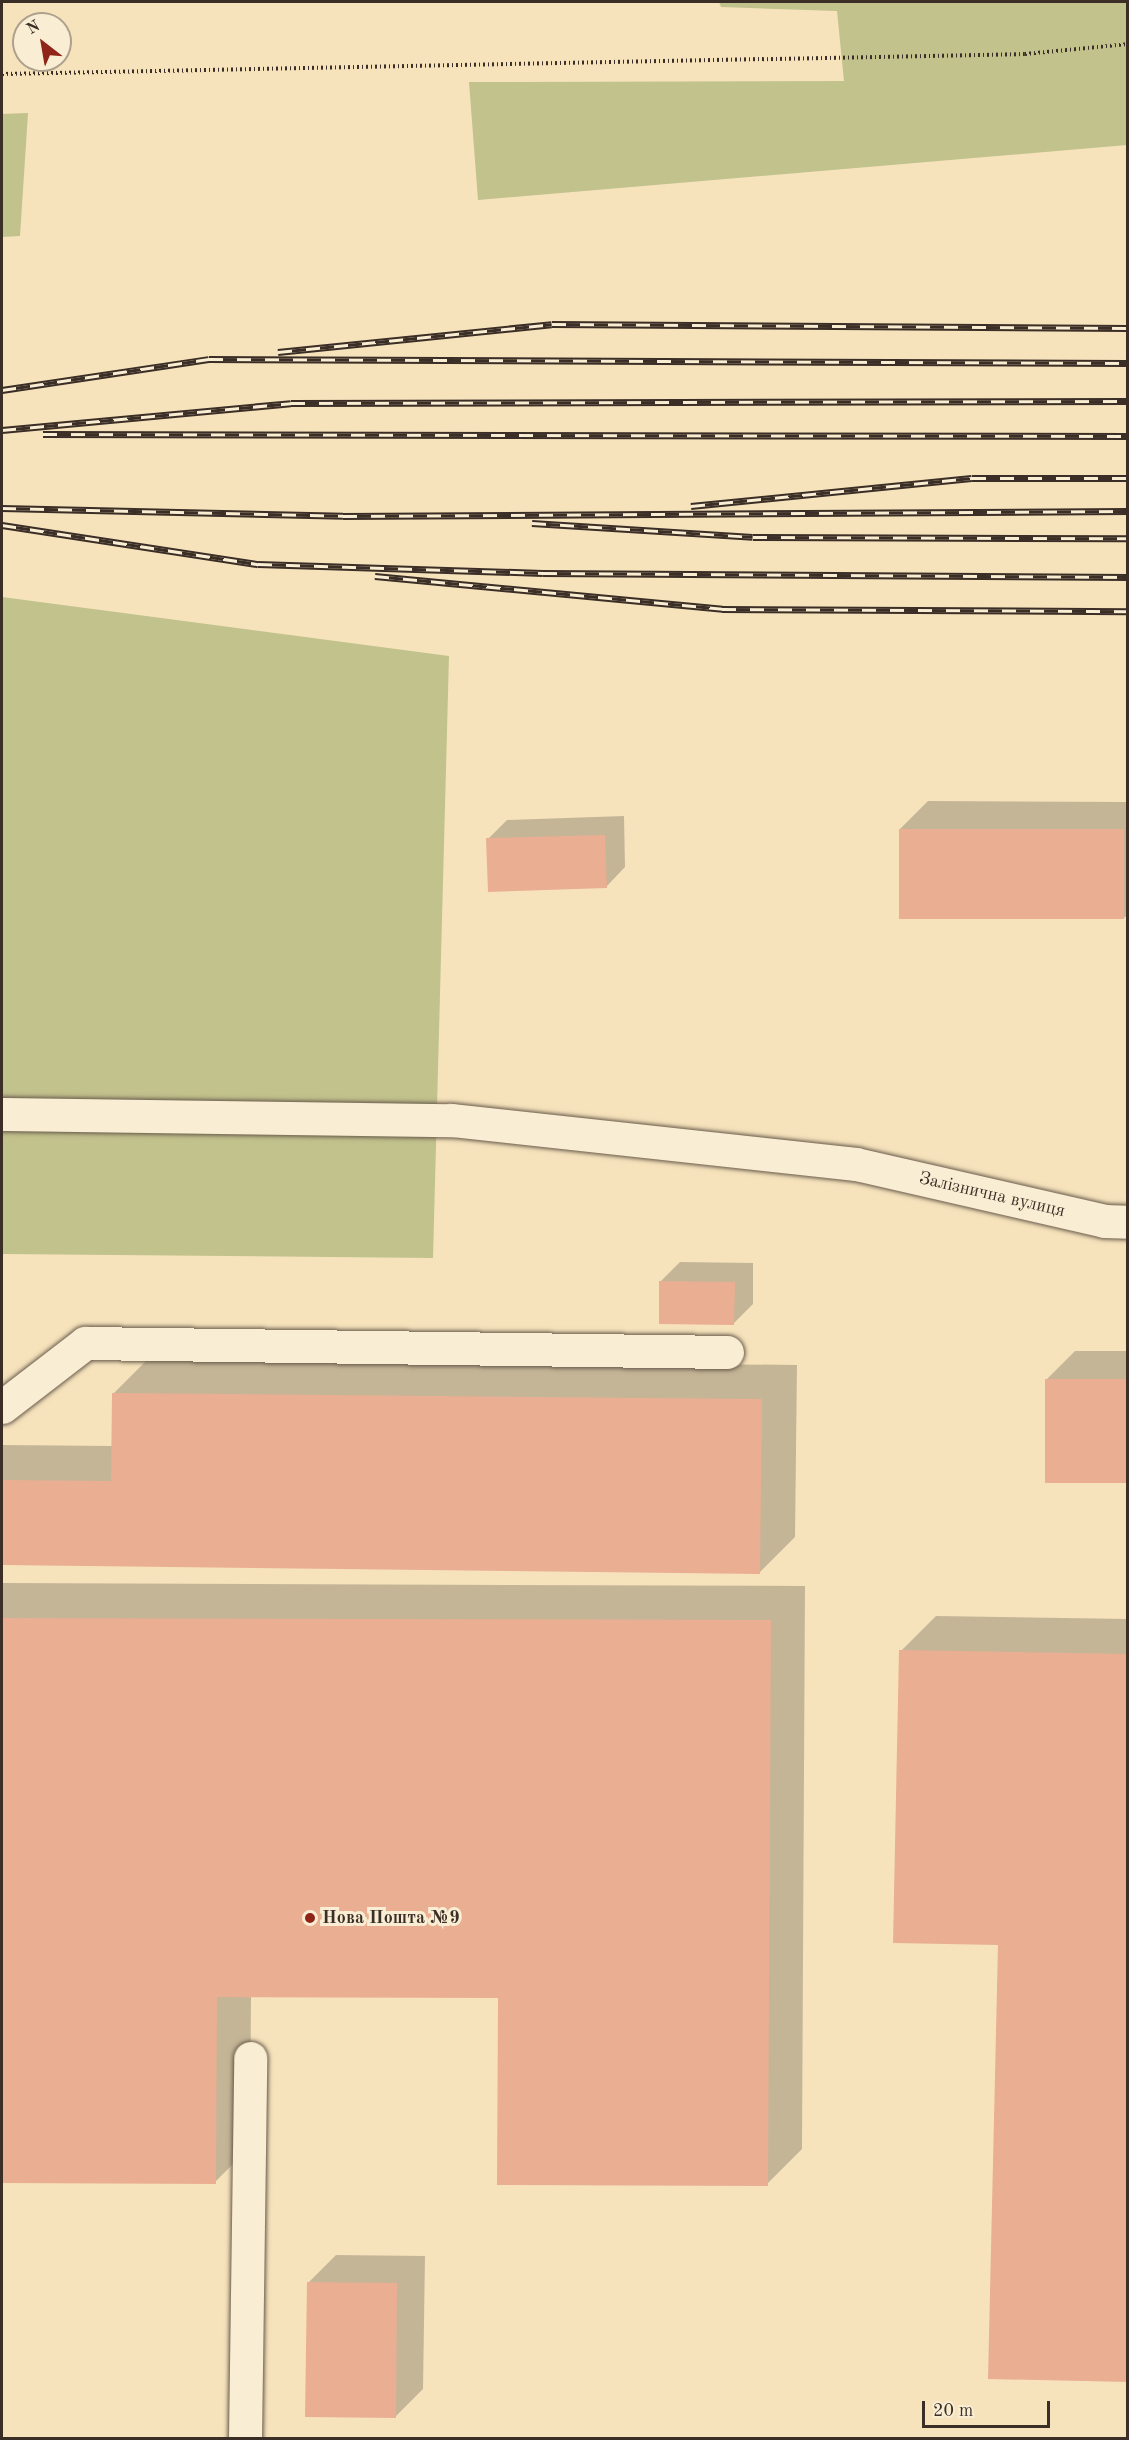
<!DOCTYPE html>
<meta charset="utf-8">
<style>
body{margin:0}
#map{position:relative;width:1129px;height:2440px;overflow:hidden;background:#f6e3bc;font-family:"Old Standard TT",serif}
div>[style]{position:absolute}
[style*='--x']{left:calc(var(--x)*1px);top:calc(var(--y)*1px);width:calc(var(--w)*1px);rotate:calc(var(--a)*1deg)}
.green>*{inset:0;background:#c2c28d}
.shadow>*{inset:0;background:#0003}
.building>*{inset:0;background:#eaae93}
.path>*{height:4px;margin-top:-2px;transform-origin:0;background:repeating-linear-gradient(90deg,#3a2e26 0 1.5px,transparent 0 4.5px)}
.roads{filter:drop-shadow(0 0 2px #695b4c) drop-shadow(0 0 2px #695b4c)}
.minor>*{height:33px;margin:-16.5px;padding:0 16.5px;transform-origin:16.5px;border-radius:16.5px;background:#f9edd3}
.rail>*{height:7px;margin-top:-3.5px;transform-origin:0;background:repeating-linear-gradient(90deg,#f9edd3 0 14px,#3a2e26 0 28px);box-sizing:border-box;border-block:2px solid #3a2e26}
.dots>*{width:16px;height:16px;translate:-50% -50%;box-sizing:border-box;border:3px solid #f9edd3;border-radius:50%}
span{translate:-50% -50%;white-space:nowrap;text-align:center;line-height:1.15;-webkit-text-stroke:6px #f9edd3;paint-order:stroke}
.street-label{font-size:18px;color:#3a2e26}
.poi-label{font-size:18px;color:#3a2e26;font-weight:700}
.left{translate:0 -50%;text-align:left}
.frame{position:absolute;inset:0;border:3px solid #3a2e26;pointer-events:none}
.north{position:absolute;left:12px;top:12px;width:60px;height:60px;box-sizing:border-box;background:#f9edd3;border:2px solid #ada18e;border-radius:50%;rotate:329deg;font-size:16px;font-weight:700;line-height:24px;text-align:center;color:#3a2e26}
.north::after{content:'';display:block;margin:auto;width:21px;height:27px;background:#8f2418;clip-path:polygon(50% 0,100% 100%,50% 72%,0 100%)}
.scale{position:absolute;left:922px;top:2401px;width:128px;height:27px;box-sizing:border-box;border:3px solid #3a2e26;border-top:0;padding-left:8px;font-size:18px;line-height:21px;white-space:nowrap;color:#3a2e26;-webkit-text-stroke:4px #f9edd3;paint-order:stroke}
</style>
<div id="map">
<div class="green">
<i style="clip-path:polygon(719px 2px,1127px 2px,1127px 145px,478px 200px,469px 82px,844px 81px,837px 11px,721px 7px)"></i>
<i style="clip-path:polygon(28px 113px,20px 236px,2px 237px,2px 114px)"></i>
<i style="clip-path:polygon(2px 597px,449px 656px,433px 1258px,2px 1254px)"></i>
</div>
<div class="shadow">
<i style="clip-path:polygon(928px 801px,1128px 802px,1128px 914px,1124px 918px,900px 829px)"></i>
<i style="clip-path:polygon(624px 816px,625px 867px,606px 887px,488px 839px,507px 820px)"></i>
<i style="clip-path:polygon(680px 1262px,753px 1263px,753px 1304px,734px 1323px,661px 1281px)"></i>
<i style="clip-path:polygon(1075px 1351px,1128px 1351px,1128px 1481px,1047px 1379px)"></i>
<i style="clip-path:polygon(149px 1358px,797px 1365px,795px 1537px,760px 1572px,2px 1563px,2px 1445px,113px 1446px,114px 1393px)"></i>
<i style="clip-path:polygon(2px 1583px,805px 1586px,802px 2149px,767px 2184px,500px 1997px,251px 1996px,250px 2147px,215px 2182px,2px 2181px)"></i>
<i style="clip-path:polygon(936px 1616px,1128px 1619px,1128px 2380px,999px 1944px,901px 1651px)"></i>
<i style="clip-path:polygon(336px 2255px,425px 2256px,423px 2389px,395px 2417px,308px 2283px)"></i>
</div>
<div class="building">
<i style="clip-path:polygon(899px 829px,1124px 829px,1124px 919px,899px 919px)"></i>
<i style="clip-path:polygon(605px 835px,607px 888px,488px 892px,486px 838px)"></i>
<i style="clip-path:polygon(659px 1281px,735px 1282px,734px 1325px,659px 1324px)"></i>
<i style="clip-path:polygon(1045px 1379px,1128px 1379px,1128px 1483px,1045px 1483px)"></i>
<i style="clip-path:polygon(112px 1393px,762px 1399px,760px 1574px,2px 1565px,2px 1480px,111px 1481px)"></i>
<i style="clip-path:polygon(2px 1618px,771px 1620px,768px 2186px,497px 2185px,498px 1998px,217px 1997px,216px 2184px,2px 2183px)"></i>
<i style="clip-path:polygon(899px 1650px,1128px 1654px,1128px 2382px,988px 2379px,998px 1945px,893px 1943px)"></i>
<i style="clip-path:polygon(307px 2282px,397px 2283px,396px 2418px,305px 2417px)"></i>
</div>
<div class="path">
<i style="--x:2;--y:74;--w:1023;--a:-1.12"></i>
<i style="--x:1025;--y:54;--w:103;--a:-5.5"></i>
</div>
<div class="roads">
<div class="minor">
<i style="--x:2;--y:1114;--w:449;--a:0.8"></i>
<i style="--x:451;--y:1120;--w:407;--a:6.2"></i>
<i style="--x:856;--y:1164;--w:254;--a:12.9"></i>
<i style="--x:1104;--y:1221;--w:24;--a:2"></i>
<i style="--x:2;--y:1407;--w:105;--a:-37.6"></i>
<i style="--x:85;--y:1343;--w:642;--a:0.8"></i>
<i style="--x:245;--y:2438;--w:380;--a:-89.2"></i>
</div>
</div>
<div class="rail">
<i style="--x:278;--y:352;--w:275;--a:-5.8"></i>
<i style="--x:552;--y:324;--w:576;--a:0.4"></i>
<i style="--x:2;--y:390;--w:209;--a:-8.5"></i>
<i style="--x:209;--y:359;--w:919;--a:0.25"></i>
<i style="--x:2;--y:430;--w:290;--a:-5.3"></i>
<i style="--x:291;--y:403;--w:837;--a:-0.14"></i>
<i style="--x:43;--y:434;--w:1085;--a:0.11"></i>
<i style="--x:691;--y:506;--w:282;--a:-5.7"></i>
<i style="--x:972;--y:478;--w:156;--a:0"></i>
<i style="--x:2;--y:508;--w:341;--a:1.3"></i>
<i style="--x:343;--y:516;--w:785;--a:-0.36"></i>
<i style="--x:532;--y:523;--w:221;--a:3.6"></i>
<i style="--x:753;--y:537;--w:375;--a:0.2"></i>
<i style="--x:2;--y:525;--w:259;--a:8.7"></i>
<i style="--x:258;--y:564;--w:285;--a:1.8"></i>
<i style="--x:543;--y:573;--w:585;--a:0.39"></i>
<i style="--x:375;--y:576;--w:349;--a:5.4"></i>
<i style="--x:722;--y:609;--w:406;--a:0.3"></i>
</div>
<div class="dots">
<i style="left:310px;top:1918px;background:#8f2418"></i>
</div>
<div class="street-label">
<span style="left:992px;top:1195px;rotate:13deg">Залізнична вулиця</span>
</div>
<div class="poi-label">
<span class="left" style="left:322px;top:1918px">Нова Пошта №9</span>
</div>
<div class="frame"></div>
<div class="north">N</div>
<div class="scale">20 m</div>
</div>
